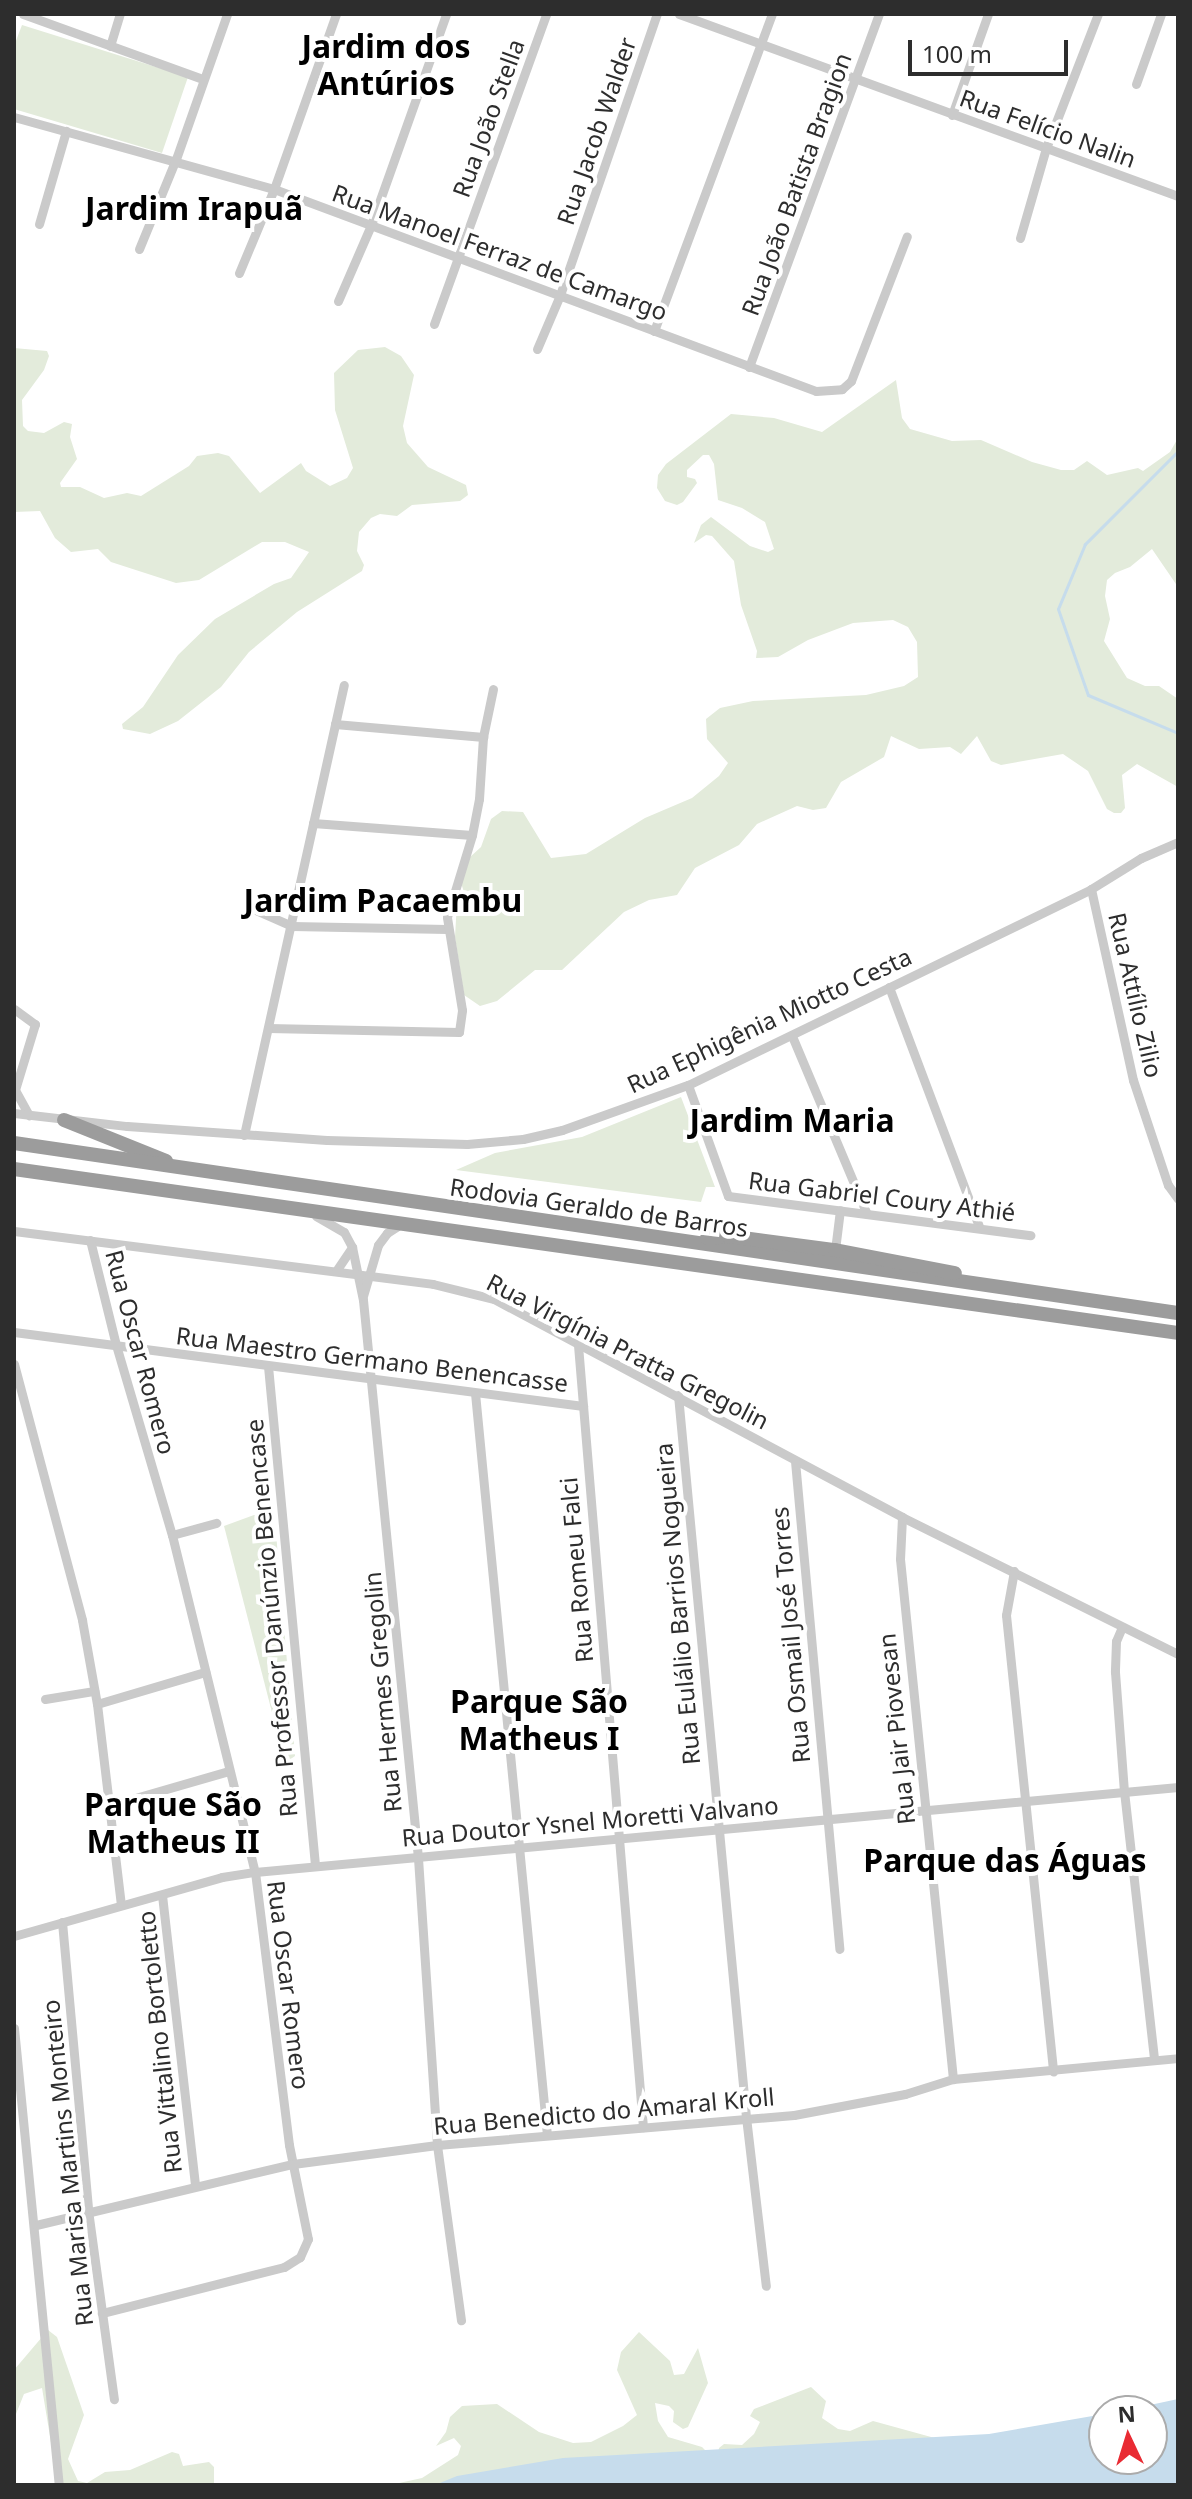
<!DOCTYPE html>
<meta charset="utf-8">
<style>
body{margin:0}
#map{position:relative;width:1192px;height:2499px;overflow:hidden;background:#fff;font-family:"Noto Sans",sans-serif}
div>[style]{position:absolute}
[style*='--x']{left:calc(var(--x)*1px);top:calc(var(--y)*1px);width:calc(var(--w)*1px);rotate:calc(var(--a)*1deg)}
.green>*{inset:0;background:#e3ebdb}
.water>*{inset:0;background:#c6dcec}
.stream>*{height:3px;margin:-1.5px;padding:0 1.5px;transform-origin:1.5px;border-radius:1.5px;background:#c6dcec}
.minor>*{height:9px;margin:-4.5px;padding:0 4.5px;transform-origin:4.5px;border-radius:4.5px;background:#cacaca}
.trunk>*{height:14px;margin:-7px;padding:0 7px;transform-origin:7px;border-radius:7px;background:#9c9c9c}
span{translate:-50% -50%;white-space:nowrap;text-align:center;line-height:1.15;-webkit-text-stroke:8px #fff;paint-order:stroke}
.street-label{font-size:24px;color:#2d2d2d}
.district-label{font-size:32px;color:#000;font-weight:700}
.frame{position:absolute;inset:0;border:16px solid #2d2d2d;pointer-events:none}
.north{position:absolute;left:1088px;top:2395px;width:80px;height:80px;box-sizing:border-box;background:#fff;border:2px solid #ababab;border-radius:50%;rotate:356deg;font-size:22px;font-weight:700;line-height:32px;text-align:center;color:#2d2d2d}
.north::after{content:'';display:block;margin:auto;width:28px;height:36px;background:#e92b33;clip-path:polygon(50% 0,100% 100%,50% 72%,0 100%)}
.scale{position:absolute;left:908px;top:40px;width:160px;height:36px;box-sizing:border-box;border:4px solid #2d2d2d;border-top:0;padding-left:10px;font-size:24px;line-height:28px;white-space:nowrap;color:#2d2d2d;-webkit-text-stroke:6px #fff;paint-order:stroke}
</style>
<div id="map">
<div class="green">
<i style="clip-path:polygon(22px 25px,188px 77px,162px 153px,14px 109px,14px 46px)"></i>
<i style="clip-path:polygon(385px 347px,401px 356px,414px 375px,403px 426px,407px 443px,428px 467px,466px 485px,468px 495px,460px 501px,412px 505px,397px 516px,380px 514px,371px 518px,359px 532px,357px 551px,364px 565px,362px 571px,297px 612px,249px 652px,221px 687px,178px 721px,150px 734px,123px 729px,122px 724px,143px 707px,178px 655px,215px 619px,274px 584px,291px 578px,309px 552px,285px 542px,262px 542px,199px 580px,176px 583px,111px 562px,98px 549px,71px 552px,55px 538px,40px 511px,14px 512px,14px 348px,47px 351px,49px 356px,44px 370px,22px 400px,23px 426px,28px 431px,44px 433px,64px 422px,72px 424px,70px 437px,77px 459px,60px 483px,61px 487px,80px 487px,104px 498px,127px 493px,141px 496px,189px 466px,197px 456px,218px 453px,229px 456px,260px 493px,301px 463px,306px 471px,330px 486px,347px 478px,353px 468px,335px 410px,334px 373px,358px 350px)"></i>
<i style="clip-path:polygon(896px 380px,902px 418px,910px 429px,952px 441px,981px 440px,1032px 462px,1061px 470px,1074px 470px,1087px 461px,1107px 475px,1138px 468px,1143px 471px,1170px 452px,1178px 438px,1178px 587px,1152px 549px,1130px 567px,1115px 573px,1107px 580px,1105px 596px,1110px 619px,1104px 641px,1127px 678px,1145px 686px,1159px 686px,1178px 699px,1178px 787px,1137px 764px,1122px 775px,1125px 808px,1121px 813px,1114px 813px,1107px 809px,1088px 771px,1063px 754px,1001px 765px,991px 761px,977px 736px,961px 754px,950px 747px,919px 749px,891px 736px,884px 757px,841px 782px,826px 808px,813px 810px,797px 806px,757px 824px,739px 845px,695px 868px,677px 895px,649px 900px,624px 912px,562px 970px,535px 970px,497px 1001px,480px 1006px,464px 995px,455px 937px,457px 902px,464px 892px,460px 880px,469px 858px,481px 847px,491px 819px,502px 811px,523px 812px,551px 858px,586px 854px,645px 818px,692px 798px,719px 776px,728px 763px,707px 739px,706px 719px,720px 708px,753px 701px,866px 695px,904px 686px,918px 677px,917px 642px,908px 627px,893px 620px,853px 623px,808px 640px,778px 657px,756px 658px,757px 651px,741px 605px,734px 561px,712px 536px,706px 535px,694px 543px,701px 525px,711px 517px,750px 546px,768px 552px,774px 549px,765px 522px,742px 508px,718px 500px,714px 464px,709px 455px,703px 455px,687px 470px,687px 477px,695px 479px,697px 483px,683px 502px,677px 505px,665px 501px,657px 488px,658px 475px,666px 464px,731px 414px,774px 418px,822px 432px)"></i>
<i style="clip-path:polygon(681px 1097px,715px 1187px,706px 1187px,701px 1202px,456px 1170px,495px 1153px,582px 1137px)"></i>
<i style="clip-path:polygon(254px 1515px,264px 1516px,276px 1533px,295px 1756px,285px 1763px,224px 1526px)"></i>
<i style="clip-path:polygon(48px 2330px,57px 2337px,84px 2415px,68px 2459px,78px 2481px,87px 2483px,105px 2472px,130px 2470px,172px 2452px,179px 2454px,183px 2466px,209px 2462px,214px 2467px,214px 2485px,58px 2485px,42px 2388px,24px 2394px,14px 2419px,14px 2370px)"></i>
<i style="clip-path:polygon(639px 2332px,670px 2361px,674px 2375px,684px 2374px,698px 2348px,708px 2383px,688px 2427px,683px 2429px,673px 2422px,674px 2411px,669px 2406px,655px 2403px,658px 2421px,668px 2437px,702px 2447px,709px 2454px,671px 2485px,390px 2485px,422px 2478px,458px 2455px,461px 2446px,454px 2438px,436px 2446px,446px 2432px,450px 2417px,462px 2406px,497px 2404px,539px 2432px,573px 2443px,591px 2442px,623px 2426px,637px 2415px,617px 2370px,621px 2352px)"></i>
<i style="clip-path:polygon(811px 2387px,826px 2401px,822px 2418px,838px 2429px,850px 2431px,873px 2421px,942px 2440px,717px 2459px,719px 2448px,724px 2444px,742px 2445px,754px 2434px,760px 2422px,750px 2416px,754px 2409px)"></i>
</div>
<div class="water">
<i style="clip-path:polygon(1178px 2399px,1178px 2485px,435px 2485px,457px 2476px,563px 2458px,989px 2434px,1104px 2414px,1104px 2459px,1152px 2459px,1152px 2411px,1122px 2411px)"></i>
</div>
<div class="stream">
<i style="--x:1178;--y:451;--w:132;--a:135"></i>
<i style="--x:1085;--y:544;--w:70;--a:112.6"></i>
<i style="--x:1058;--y:609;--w:91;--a:70.8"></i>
<i style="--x:1088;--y:695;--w:98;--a:22.9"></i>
</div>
<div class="minor">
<i style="--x:23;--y:14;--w:191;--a:19.9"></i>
<i style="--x:679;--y:14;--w:531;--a:20.04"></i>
<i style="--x:110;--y:46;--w:34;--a:-73"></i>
<i style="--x:1136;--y:84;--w:74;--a:-70.3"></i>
<i style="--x:952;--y:115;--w:107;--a:-70.4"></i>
<i style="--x:14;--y:117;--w:270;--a:15.5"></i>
<i style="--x:274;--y:189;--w:578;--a:20.44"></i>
<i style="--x:816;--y:391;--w:26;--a:-4"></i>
<i style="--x:842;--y:389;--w:12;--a:-42"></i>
<i style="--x:851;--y:381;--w:155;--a:-68.9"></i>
<i style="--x:39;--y:224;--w:97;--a:-73.8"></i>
<i style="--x:1020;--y:238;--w:94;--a:-73.9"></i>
<i style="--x:1046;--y:148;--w:144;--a:-68.8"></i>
<i style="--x:139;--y:249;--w:97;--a:-67.7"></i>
<i style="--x:176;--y:159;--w:154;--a:-70.6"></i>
<i style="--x:239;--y:273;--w:91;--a:-67.4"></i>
<i style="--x:274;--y:189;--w:186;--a:-70.5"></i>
<i style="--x:338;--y:301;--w:83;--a:-66.5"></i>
<i style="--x:371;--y:225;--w:224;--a:-70.4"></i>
<i style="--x:434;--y:324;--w:330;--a:-70.1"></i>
<i style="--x:654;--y:331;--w:338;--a:-69.6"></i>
<i style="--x:537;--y:349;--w:59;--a:-66.9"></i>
<i style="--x:560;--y:295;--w:297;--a:-71"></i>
<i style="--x:749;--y:367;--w:376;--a:-69.8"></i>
<i style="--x:335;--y:724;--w:149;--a:5"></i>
<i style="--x:313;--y:823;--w:159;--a:4.3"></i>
<i style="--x:1091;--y:889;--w:196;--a:77.6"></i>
<i style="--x:1133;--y:1080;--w:111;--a:71.6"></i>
<i style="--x:1168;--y:1185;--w:17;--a:54"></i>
<i style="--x:251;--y:908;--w:45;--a:23.7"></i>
<i style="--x:292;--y:926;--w:155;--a:1.1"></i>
<i style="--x:889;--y:987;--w:255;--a:69.4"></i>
<i style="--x:14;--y:1009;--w:26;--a:36"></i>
<i style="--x:35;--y:1024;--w:69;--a:106.9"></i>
<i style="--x:15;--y:1090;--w:29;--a:61"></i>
<i style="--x:268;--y:1028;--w:191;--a:1.2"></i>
<i style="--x:459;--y:1032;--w:22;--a:-82"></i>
<i style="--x:462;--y:1010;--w:94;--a:-99.2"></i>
<i style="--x:447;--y:917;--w:86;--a:-73"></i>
<i style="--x:472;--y:835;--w:37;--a:-79"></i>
<i style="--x:479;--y:799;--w:62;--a:-86.3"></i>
<i style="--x:483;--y:737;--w:49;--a:-78.2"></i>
<i style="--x:792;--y:1036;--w:191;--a:67.2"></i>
<i style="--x:688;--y:1085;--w:118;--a:70.2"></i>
<i style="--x:728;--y:1196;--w:305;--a:7.4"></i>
<i style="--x:14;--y:1113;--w:114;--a:6.6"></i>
<i style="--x:127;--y:1126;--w:200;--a:4"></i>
<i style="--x:327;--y:1140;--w:140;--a:1.6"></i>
<i style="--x:467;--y:1144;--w:56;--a:-5.1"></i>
<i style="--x:523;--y:1139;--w:40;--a:-13"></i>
<i style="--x:562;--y:1130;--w:134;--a:-19.7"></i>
<i style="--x:688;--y:1085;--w:448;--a:-25.9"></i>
<i style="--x:1091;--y:889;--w:59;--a:-31.8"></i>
<i style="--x:1141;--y:858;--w:40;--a:-23.4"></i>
<i style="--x:244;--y:1135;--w:461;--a:-77.5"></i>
<i style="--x:316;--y:1216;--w:32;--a:30"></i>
<i style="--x:344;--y:1232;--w:17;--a:62"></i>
<i style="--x:352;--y:1247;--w:54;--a:78.3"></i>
<i style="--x:363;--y:1300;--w:561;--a:84.37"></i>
<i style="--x:418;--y:1858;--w:288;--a:86.2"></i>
<i style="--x:437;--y:2145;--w:177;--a:82.2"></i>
<i style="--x:14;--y:1231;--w:422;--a:7.2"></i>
<i style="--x:433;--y:1284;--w:63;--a:13.8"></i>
<i style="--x:494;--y:1299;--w:463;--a:28.1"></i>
<i style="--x:902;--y:1517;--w:308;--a:26.4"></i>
<i style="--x:90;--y:1240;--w:108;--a:76.1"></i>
<i style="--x:116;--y:1345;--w:198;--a:73.6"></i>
<i style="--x:172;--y:1535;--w:347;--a:76.2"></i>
<i style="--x:255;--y:1872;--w:275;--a:82.9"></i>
<i style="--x:289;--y:2145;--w:96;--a:78.6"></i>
<i style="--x:308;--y:2239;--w:20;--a:114"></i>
<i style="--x:300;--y:2257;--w:19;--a:148"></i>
<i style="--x:284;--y:2267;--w:188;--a:165.8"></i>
<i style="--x:835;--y:1250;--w:40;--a:-82.9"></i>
<i style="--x:336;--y:1271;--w:29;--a:-56"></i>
<i style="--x:363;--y:1296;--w:53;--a:-73.6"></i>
<i style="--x:378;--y:1245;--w:15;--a:-53"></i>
<i style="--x:387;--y:1233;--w:17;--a:-33"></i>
<i style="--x:14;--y:1332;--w:574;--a:7.41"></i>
<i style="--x:578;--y:1345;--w:785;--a:85.25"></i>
<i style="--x:14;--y:1364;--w:265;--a:75.1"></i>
<i style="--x:82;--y:1620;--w:85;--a:79.9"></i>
<i style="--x:97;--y:1704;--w:202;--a:83.2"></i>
<i style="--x:268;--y:1366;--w:501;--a:84.62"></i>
<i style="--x:475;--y:1393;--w:745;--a:84.46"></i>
<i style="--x:678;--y:1395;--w:725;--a:84.62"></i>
<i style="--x:746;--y:2117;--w:170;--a:83.3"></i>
<i style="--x:795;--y:1461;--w:490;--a:84.8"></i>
<i style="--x:902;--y:1517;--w:42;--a:92.7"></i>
<i style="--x:900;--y:1559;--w:523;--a:84.18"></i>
<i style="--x:172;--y:1535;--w:46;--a:-15.3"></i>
<i style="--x:1014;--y:1571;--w:45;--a:100.3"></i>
<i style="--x:1006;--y:1615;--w:459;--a:84.1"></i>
<i style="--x:1122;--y:1627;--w:15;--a:113"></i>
<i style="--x:1116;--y:1641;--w:31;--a:92"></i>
<i style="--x:1115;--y:1672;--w:119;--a:85.7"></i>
<i style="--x:1124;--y:1791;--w:270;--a:83.6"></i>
<i style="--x:45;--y:1699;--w:50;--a:-9.3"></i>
<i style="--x:97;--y:1704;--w:113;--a:-16.5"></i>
<i style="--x:111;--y:1805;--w:123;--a:-16.1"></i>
<i style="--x:162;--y:1895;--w:293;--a:83.5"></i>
<i style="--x:62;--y:1922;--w:289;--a:84.8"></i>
<i style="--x:88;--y:2210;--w:191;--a:82.2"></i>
<i style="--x:14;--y:1936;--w:216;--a:-15.8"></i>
<i style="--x:222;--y:1877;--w:33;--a:-9"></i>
<i style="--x:255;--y:1872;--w:927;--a:-5.26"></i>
<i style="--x:14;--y:2028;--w:459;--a:84.4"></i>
<i style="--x:36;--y:2225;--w:264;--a:-13.4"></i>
<i style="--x:293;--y:2164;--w:145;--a:-7.5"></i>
<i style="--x:437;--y:2145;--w:358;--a:-4.8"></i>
<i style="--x:794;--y:2115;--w:113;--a:-10.7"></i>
<i style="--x:905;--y:2094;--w:50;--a:-17.4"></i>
<i style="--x:953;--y:2079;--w:226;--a:-5.3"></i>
</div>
<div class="trunk">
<i style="--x:64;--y:1120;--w:110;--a:21.9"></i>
<i style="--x:14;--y:1143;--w:1176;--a:8.31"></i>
<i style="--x:14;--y:1169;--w:1175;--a:8.02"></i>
<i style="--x:707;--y:1238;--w:21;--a:-5"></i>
<i style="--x:728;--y:1236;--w:108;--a:7.5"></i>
<i style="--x:835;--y:1250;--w:122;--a:10.9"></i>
</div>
<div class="street-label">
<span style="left:488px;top:118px;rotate:-70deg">Rua João Stella</span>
<span style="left:1048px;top:128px;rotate:20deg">Rua Felício Nalin</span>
<span style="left:596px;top:131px;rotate:-71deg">Rua Jacob Walder</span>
<span style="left:796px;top:184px;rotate:-70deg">Rua João Batista Bragion</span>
<span style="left:500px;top:252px;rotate:20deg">Rua Manoel Ferraz de Camargo</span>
<span style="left:1136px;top:995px;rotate:77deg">Rua Attílio Zilio</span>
<span style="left:769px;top:1020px;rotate:-25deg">Rua Ephigênia Miotto Cesta</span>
<span style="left:882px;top:1196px;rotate:7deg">Rua Gabriel Coury Athié</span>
<span style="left:599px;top:1207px;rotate:8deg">Rodovia Geraldo de Barros</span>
<span style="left:628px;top:1351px;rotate:27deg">Rua Virgínia Pratta Gregolin</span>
<span style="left:141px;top:1352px;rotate:75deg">Rua Oscar Romero</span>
<span style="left:372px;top:1359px;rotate:7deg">Rua Maestro Germano Benencasse</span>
<span style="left:576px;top:1570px;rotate:-95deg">Rua Romeu Falci</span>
<span style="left:677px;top:1604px;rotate:-95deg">Rua Eulálio Barrios Nogueira</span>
<span style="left:271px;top:1618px;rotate:-95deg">Rua Professor Danúnzio Benencase</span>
<span style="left:790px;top:1635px;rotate:-95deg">Rua Osmail José Torres</span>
<span style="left:382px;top:1692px;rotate:-95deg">Rua Hermes Gregolin</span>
<span style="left:896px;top:1729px;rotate:-96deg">Rua Jair Piovesan</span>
<span style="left:590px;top:1821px;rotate:-5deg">Rua Doutor Ysnel Moretti Valvano</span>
<span style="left:289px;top:1985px;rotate:83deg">Rua Oscar Romero</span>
<span style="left:159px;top:2042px;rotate:-96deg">Rua Vittalino Bortoletto</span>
<span style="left:604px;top:2111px;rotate:-5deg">Rua Benedicto do Amaral Kroll</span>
<span style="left:67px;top:2163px;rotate:-96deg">Rua Marisa Martins Monteiro</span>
</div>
<div class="district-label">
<span style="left:386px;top:65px">Jardim dos<br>Antúrios</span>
<span style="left:194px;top:208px">Jardim Irapuã</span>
<span style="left:383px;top:900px">Jardim Pacaembu</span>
<span style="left:792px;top:1120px">Jardim Maria</span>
<span style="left:539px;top:1720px">Parque São<br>Matheus I</span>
<span style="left:173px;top:1823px">Parque São<br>Matheus II</span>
<span style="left:1005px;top:1860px">Parque das Águas</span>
</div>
<div class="frame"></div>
<div class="north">N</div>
<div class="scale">100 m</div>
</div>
